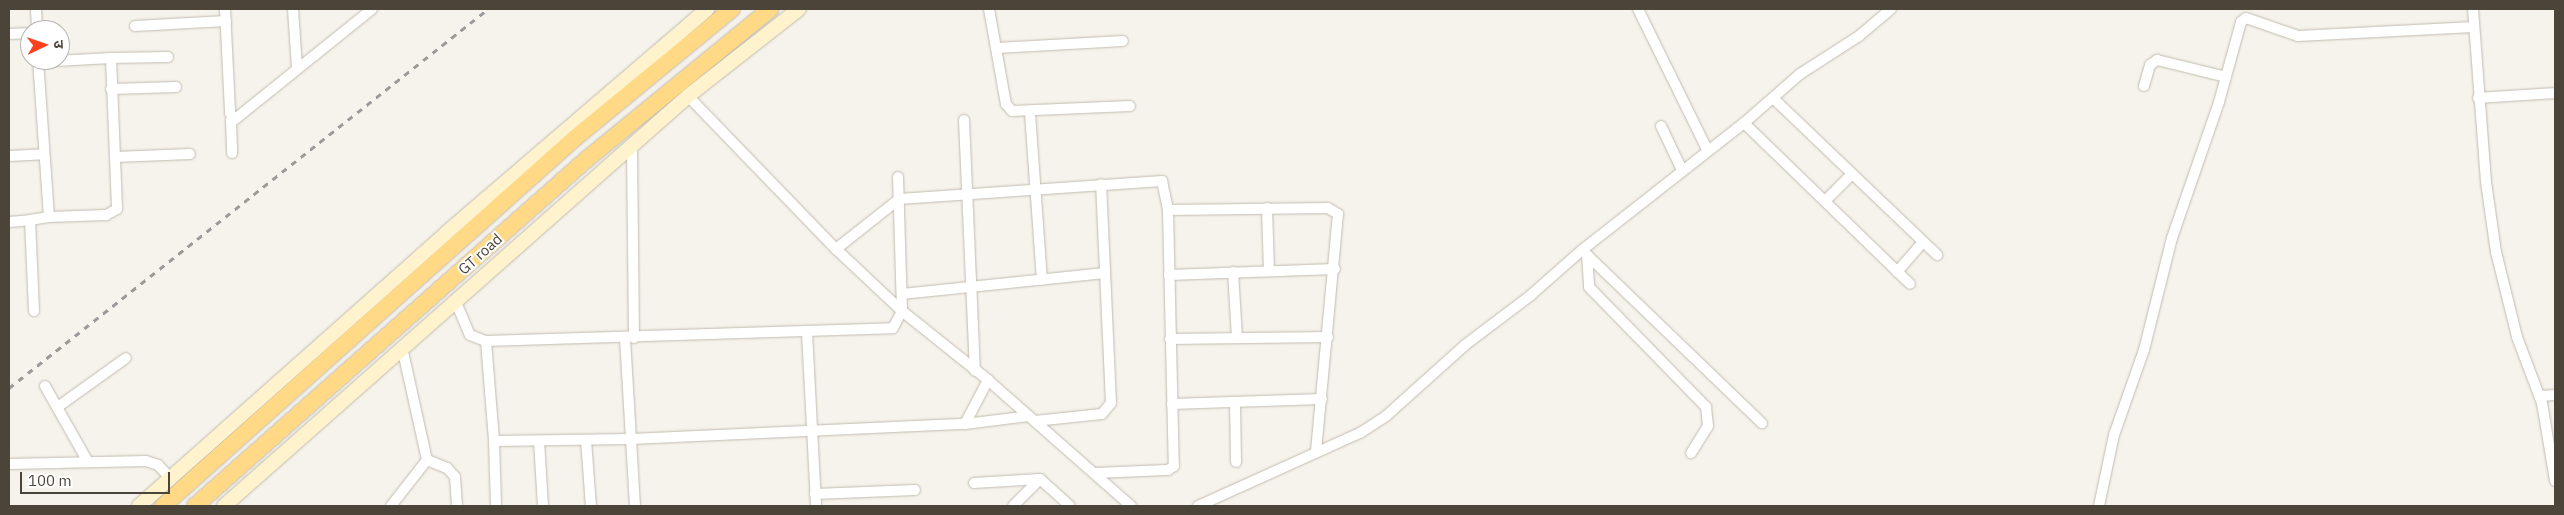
<!DOCTYPE html>
<meta charset="utf-8">
<style>
body{margin:0}
#map{position:relative;width:2564px;height:515px;overflow:hidden;background:#f6f3ec;font-family:"IBM Plex Sans","Noto Sans Devanagari",sans-serif}
div>[style]{position:absolute}
[style*='--x']{left:calc(var(--x)*1px);top:calc(var(--y)*1px);width:calc(var(--w)*1px);rotate:calc(var(--a)*1deg)}
.roads{filter:drop-shadow(0 0 1px #c2bbae) drop-shadow(0 0 1px #c2bbae)}
.minor>*{height:10px;margin:-5px;padding:0 5px;transform-origin:5px;border-radius:5px;background:#fff}
.secondary>*{height:14px;margin:-7px;padding:0 7px;transform-origin:7px;border-radius:7px;background:#fff3cd}
.trunk>*{height:16px;margin:-8px;padding:0 8px;transform-origin:8px;border-radius:8px;background:#ffd985}
.rail>*{height:3px;margin-top:-1.5px;transform-origin:0;background:repeating-linear-gradient(90deg,#9a9a9a 0 6px,transparent 0 12px)}
span{translate:-50% -50%;white-space:nowrap;text-align:center;line-height:1.15;-webkit-text-stroke:4px #fff;paint-order:stroke}
.street-label{font-size:15px;color:#4b4439}
.frame{position:absolute;inset:0;border:10px solid #4b4439;pointer-events:none}
.north{position:absolute;left:20px;top:20px;width:50px;height:50px;box-sizing:border-box;background:#fff;border:1px solid #b7b4b0;border-radius:50%;rotate:87deg;font-size:14px;font-weight:700;line-height:20px;text-align:center;color:#4b4439}
.north::after{content:'';display:block;margin:auto;width:18px;height:22px;background:#fc3f1d;clip-path:polygon(50% 0,100% 100%,50% 72%,0 100%)}
.scale{position:absolute;left:20px;top:472px;width:150px;height:22px;box-sizing:border-box;border:2px solid #4b4439;border-top:0;padding-left:6px;font-size:15px;line-height:18px;white-space:nowrap;color:#4b4439;-webkit-text-stroke:4px #fff;paint-order:stroke}
</style>
<div id="map">
<div class="roads">
<div class="minor">
<i style="--x:36;--y:9;--w:21;--a:87"></i>
<i style="--x:225;--y:9;--w:104;--a:87.2"></i>
<i style="--x:230;--y:113;--w:8;--a:60"></i>
<i style="--x:234;--y:120;--w:177;--a:-38.8"></i>
<i style="--x:293;--y:9;--w:59;--a:86.1"></i>
<i style="--x:989;--y:9;--w:97;--a:79.9"></i>
<i style="--x:1006;--y:104;--w:9;--a:49"></i>
<i style="--x:1012;--y:111;--w:118;--a:-2.4"></i>
<i style="--x:1638;--y:9;--w:158;--a:63.8"></i>
<i style="--x:2473;--y:9;--w:173;--a:85.7"></i>
<i style="--x:2486;--y:182;--w:71;--a:81.9"></i>
<i style="--x:2496;--y:252;--w:88;--a:76.1"></i>
<i style="--x:2517;--y:337;--w:71;--a:69.3"></i>
<i style="--x:2542;--y:403;--w:79;--a:80.5"></i>
<i style="--x:135;--y:26;--w:91;--a:-3.1"></i>
<i style="--x:9;--y:34;--w:21;--a:-3"></i>
<i style="--x:997;--y:48;--w:126;--a:-3.2"></i>
<i style="--x:111;--y:58;--w:57;--a:-1"></i>
<i style="--x:38;--y:62;--w:73;--a:-3.1"></i>
<i style="--x:111;--y:58;--w:151;--a:87.7"></i>
<i style="--x:117;--y:209;--w:13;--a:151"></i>
<i style="--x:106;--y:215;--w:57;--a:178"></i>
<i style="--x:2144;--y:86;--w:22;--a:-74"></i>
<i style="--x:2150;--y:65;--w:9;--a:-36"></i>
<i style="--x:2157;--y:60;--w:71;--a:13.8"></i>
<i style="--x:111;--y:89;--w:65;--a:-1.8"></i>
<i style="--x:688;--y:96;--w:213;--a:46"></i>
<i style="--x:836;--y:249;--w:91;--a:43.2"></i>
<i style="--x:902;--y:311;--w:110;--a:38.7"></i>
<i style="--x:988;--y:380;--w:191;--a:41.4"></i>
<i style="--x:2478;--y:98;--w:77;--a:-3.7"></i>
<i style="--x:1774;--y:99;--w:226;--a:43.7"></i>
<i style="--x:1030;--y:113;--w:167;--a:85.9"></i>
<i style="--x:231;--y:120;--w:33;--a:88"></i>
<i style="--x:964;--y:120;--w:251;--a:87.5"></i>
<i style="--x:1744;--y:123;--w:231;--a:44.1"></i>
<i style="--x:1661;--y:126;--w:49;--a:64.5"></i>
<i style="--x:632;--y:147;--w:191;--a:89.4"></i>
<i style="--x:9;--y:156;--w:35;--a:-3"></i>
<i style="--x:115;--y:157;--w:75;--a:-2.3"></i>
<i style="--x:1825;--y:201;--w:38;--a:-45"></i>
<i style="--x:1267;--y:208;--w:63;--a:88.2"></i>
<i style="--x:1168;--y:210;--w:160;--a:-0.7"></i>
<i style="--x:1328;--y:208;--w:12;--a:31"></i>
<i style="--x:1338;--y:214;--w:238;--a:95.3"></i>
<i style="--x:9;--y:222;--w:21;--a:-5"></i>
<i style="--x:836;--y:249;--w:80;--a:-38.4"></i>
<i style="--x:899;--y:199;--w:264;--a:-3.9"></i>
<i style="--x:1162;--y:181;--w:30;--a:78"></i>
<i style="--x:1168;--y:210;--w:256;--a:88.7"></i>
<i style="--x:1174;--y:466;--w:7;--a:146"></i>
<i style="--x:1168;--y:470;--w:74;--a:177.7"></i>
<i style="--x:1584;--y:252;--w:247;--a:43.9"></i>
<i style="--x:1587;--y:255;--w:32;--a:86"></i>
<i style="--x:1589;--y:287;--w:168;--a:45.7"></i>
<i style="--x:1706;--y:407;--w:19;--a:84"></i>
<i style="--x:1708;--y:426;--w:32;--a:122"></i>
<i style="--x:1233;--y:272;--w:65;--a:86.5"></i>
<i style="--x:1897;--y:272;--w:40;--a:-49"></i>
<i style="--x:1169;--y:275;--w:166;--a:-2.1"></i>
<i style="--x:902;--y:294;--w:204;--a:-5.9"></i>
<i style="--x:455;--y:300;--w:38;--a:67"></i>
<i style="--x:470;--y:335;--w:17;--a:21"></i>
<i style="--x:486;--y:341;--w:407;--a:-1.8"></i>
<i style="--x:893;--y:328;--w:19;--a:-62"></i>
<i style="--x:902;--y:311;--w:134;--a:-91.7"></i>
<i style="--x:34;--y:311;--w:91;--a:-92.5"></i>
<i style="--x:30;--y:220;--w:19;--a:-9"></i>
<i style="--x:49;--y:217;--w:157;--a:-94"></i>
<i style="--x:807;--y:332;--w:174;--a:87"></i>
<i style="--x:625;--y:338;--w:168;--a:86.6"></i>
<i style="--x:1170;--y:339;--w:158;--a:-0.7"></i>
<i style="--x:486;--y:341;--w:100;--a:85.4"></i>
<i style="--x:494;--y:441;--w:137;--a:-0.8"></i>
<i style="--x:631;--y:439;--w:334;--a:-2.6"></i>
<i style="--x:965;--y:424;--w:50;--a:-62.4"></i>
<i style="--x:45;--y:386;--w:87;--a:60.5"></i>
<i style="--x:2540;--y:396;--w:15;--a:-4"></i>
<i style="--x:1235;--y:403;--w:59;--a:89"></i>
<i style="--x:1172;--y:404;--w:150;--a:-1.9"></i>
<i style="--x:59;--y:406;--w:82;--a:-35.6"></i>
<i style="--x:1035;--y:421;--w:67;--a:-6"></i>
<i style="--x:1102;--y:414;--w:14;--a:-51"></i>
<i style="--x:1111;--y:403;--w:219;--a:-92.6"></i>
<i style="--x:965;--y:424;--w:64;--a:-7.1"></i>
<i style="--x:586;--y:440;--w:66;--a:85.7"></i>
<i style="--x:494;--y:441;--w:65;--a:88.2"></i>
<i style="--x:539;--y:441;--w:65;--a:86.5"></i>
<i style="--x:427;--y:460;--w:22;--a:22"></i>
<i style="--x:447;--y:468;--w:12;--a:48"></i>
<i style="--x:455;--y:477;--w:29;--a:86"></i>
<i style="--x:9;--y:464;--w:137;--a:-1.3"></i>
<i style="--x:146;--y:461;--w:13;--a:18"></i>
<i style="--x:158;--y:465;--w:18;--a:47"></i>
<i style="--x:974;--y:483;--w:66;--a:-3.5"></i>
<i style="--x:1040;--y:479;--w:40;--a:42"></i>
<i style="--x:815;--y:494;--w:100;--a:-2.3"></i>
<i style="--x:391;--y:506;--w:58;--a:-52"></i>
<i style="--x:427;--y:460;--w:116;--a:-102.5"></i>
<i style="--x:1013;--y:506;--w:38;--a:-45"></i>
<i style="--x:1198;--y:506;--w:178;--a:-24.3"></i>
<i style="--x:1360;--y:433;--w:31;--a:-33"></i>
<i style="--x:1386;--y:416;--w:106;--a:-41.9"></i>
<i style="--x:1465;--y:345;--w:83;--a:-37.1"></i>
<i style="--x:1531;--y:295;--w:68;--a:-41.4"></i>
<i style="--x:1582;--y:250;--w:206;--a:-38.1"></i>
<i style="--x:1744;--y:123;--w:74;--a:-41.2"></i>
<i style="--x:1800;--y:74;--w:70;--a:-32.8"></i>
<i style="--x:1859;--y:36;--w:42;--a:-40.2"></i>
<i style="--x:2099;--y:506;--w:73;--a:-78.1"></i>
<i style="--x:2114;--y:435;--w:90;--a:-70.6"></i>
<i style="--x:2144;--y:350;--w:115;--a:-76"></i>
<i style="--x:2172;--y:238;--w:144;--a:-70.9"></i>
<i style="--x:2219;--y:102;--w:83;--a:-74.6"></i>
<i style="--x:2241;--y:22;--w:6;--a:-39"></i>
<i style="--x:2246;--y:18;--w:55;--a:19.1"></i>
<i style="--x:2298;--y:36;--w:176;--a:-2.9"></i>
</div>
<div class="secondary">
<i style="--x:139;--y:506;--w:411;--a:-41.6"></i>
<i style="--x:446;--y:233;--w:344;--a:-40.6"></i>
<i style="--x:224;--y:506;--w:619;--a:-41.46"></i>
<i style="--x:688;--y:96;--w:141;--a:-38.1"></i>
</div>
<div class="trunk">
<i style="--x:163;--y:506;--w:552;--a:-41.77"></i>
<i style="--x:575;--y:138;--w:203;--a:-39.4"></i>
<i style="--x:195;--y:506;--w:524;--a:-41.52"></i>
<i style="--x:587;--y:159;--w:237;--a:-39.3"></i>
</div>
</div>
<div class="rail">
<i style="--x:9;--y:388;--w:611;--a:-38.35"></i>
</div>
<div class="street-label">
<span style="left:480px;top:254px;rotate:-42deg">GT road</span>
</div>
<div class="frame"></div>
<div class="north">उ</div>
<div class="scale">100 m</div>
</div>
